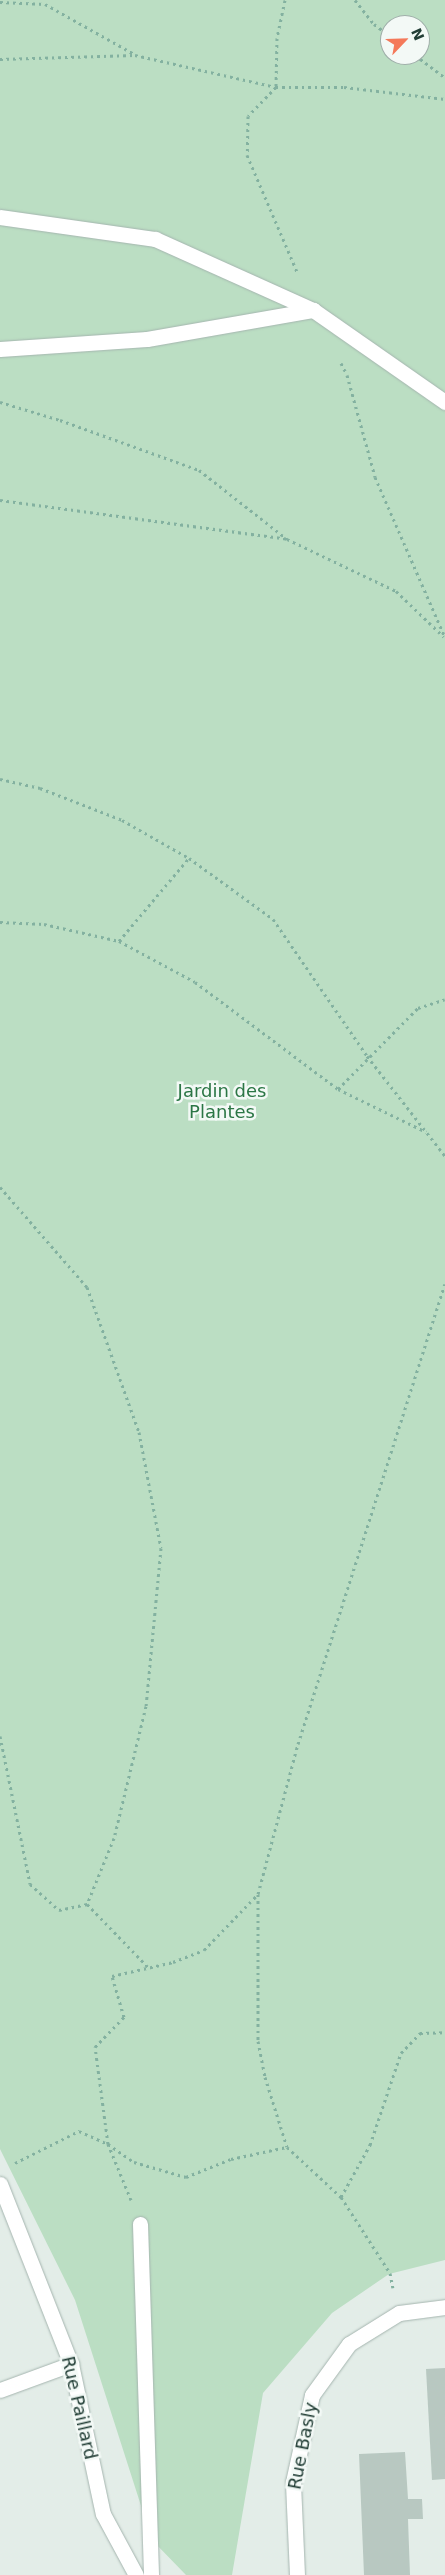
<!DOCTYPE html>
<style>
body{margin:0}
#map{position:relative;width:445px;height:2575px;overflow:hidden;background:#e3ede8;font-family:"DejaVu Sans",sans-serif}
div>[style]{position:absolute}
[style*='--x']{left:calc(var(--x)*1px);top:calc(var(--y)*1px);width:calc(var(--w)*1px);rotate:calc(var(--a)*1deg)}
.green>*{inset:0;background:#bbdec3}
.building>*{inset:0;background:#b8c8c1}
.path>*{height:3px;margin-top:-1.5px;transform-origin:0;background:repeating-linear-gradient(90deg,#83b1a0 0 2.5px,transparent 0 6.5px)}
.roads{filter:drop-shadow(0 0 1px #a5b5af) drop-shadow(0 0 1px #a5b5af)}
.minor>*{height:15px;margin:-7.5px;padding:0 7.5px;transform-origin:7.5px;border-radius:7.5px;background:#fff}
span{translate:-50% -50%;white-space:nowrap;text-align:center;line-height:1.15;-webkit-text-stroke:5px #f3f9f6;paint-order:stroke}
.park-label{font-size:18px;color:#2b7645}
.street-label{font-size:18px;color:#223e36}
.north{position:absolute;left:380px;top:15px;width:50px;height:50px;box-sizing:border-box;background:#f3f9f6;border:1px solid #9faea9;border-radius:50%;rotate:66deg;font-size:14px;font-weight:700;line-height:20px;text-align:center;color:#223e36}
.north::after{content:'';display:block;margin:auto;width:18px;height:22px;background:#f4795a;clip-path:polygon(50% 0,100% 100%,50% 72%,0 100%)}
</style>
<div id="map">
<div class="green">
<i style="clip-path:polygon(evenodd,0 0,445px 0,445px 2260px,389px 2274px,332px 2313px,263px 2393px,232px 2575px,186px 2575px,152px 2540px,75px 2300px,0 2149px,0 0,390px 25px,420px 25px,420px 55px,390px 55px,390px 25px)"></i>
</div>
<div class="building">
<i style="clip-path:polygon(445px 2368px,445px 2479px,432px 2480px,426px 2369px)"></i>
<i style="clip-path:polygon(405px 2452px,408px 2499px,422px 2499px,423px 2519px,408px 2519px,410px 2575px,364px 2575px,359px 2454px)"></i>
</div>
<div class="path">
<i style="--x:285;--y:0;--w:39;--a:102"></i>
<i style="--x:277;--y:38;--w:49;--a:91.2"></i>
<i style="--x:276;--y:87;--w:40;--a:134"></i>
<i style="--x:248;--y:116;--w:39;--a:91"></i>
<i style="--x:247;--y:155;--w:129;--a:66.8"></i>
<i style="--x:355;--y:0;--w:31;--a:52"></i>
<i style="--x:374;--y:24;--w:20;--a:37"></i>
<i style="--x:0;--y:2;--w:45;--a:2.5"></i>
<i style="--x:45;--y:4;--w:102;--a:29.3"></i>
<i style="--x:415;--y:55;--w:38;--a:37"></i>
<i style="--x:0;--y:59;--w:135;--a:-1.7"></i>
<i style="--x:135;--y:55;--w:145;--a:12.8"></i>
<i style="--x:276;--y:87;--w:68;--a:0"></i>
<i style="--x:344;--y:87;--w:102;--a:6.8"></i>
<i style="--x:341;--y:363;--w:13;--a:63"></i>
<i style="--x:347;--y:375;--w:106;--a:74.6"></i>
<i style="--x:375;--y:477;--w:175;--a:66.4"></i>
<i style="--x:0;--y:402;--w:63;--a:16.7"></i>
<i style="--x:60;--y:420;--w:148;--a:19.8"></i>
<i style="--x:199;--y:470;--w:112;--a:38.1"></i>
<i style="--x:0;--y:500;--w:290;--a:7.7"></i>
<i style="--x:287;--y:539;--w:121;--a:25.5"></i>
<i style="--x:396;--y:591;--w:66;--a:43.8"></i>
<i style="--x:0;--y:779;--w:41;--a:12.7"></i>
<i style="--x:40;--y:788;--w:88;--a:21.3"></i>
<i style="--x:122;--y:820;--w:77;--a:29.6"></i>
<i style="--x:189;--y:858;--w:104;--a:36"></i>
<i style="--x:273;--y:919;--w:166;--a:55.5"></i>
<i style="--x:367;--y:1056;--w:127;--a:52"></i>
<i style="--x:0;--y:922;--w:44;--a:2.6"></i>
<i style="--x:44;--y:924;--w:77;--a:12.8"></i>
<i style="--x:119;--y:941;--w:86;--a:28.3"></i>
<i style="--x:195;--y:982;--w:179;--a:36.8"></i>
<i style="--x:338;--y:1089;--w:98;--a:26"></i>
<i style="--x:119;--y:941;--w:109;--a:-49.9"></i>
<i style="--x:338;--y:1089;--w:114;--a:-45.4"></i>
<i style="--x:418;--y:1008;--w:28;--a:-18"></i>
<i style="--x:0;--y:1187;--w:133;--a:49"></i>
<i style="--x:87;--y:1287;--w:154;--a:70.3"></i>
<i style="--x:139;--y:1432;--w:118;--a:79.3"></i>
<i style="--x:161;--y:1548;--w:159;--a:95.4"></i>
<i style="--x:146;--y:1706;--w:136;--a:103.6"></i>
<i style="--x:114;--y:1838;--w:71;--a:112.2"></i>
<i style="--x:0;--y:1736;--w:151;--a:78.5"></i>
<i style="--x:30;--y:1884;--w:39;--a:42"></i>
<i style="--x:59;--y:1910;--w:29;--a:-12"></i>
<i style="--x:258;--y:1894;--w:147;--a:90"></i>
<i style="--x:258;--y:2041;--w:37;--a:79"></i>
<i style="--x:265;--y:2077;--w:73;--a:72.6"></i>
<i style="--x:287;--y:2147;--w:74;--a:42.8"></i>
<i style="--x:341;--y:2197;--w:90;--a:57.2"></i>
<i style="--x:390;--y:2273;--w:15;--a:79"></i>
<i style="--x:87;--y:1904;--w:88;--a:45.9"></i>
<i style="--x:15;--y:2163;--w:72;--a:-26.6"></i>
<i style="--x:79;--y:2131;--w:32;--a:24"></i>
<i style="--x:108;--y:2144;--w:32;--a:35"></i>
<i style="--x:134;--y:2162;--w:54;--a:16.1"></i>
<i style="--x:186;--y:2177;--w:48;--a:-21.8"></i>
<i style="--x:231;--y:2159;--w:57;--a:-12.1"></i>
<i style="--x:341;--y:2197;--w:60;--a:-60.9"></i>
<i style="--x:370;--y:2145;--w:97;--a:-71.4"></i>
<i style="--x:401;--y:2053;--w:28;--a:-46"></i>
<i style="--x:420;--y:2033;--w:25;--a:-2"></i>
<i style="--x:131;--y:2200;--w:61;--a:-112.3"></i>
<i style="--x:108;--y:2144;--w:98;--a:-97.6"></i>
<i style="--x:95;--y:2047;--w:42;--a:-46"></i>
<i style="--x:124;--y:2017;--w:43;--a:-106.3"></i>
<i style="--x:112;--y:1976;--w:63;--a:-12.9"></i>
<i style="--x:173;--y:1962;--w:33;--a:-21"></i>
<i style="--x:204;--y:1950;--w:78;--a:-46"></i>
<i style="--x:258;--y:1894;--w:155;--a:-75.1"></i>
<i style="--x:298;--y:1744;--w:483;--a:-72.3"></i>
</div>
<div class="roads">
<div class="minor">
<i style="--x:0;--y:217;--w:157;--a:8.1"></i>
<i style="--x:155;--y:239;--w:173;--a:24.2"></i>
<i style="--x:313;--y:310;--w:161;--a:34.9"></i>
<i style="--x:0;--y:349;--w:147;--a:-3.9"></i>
<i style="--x:147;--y:339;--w:169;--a:-9.9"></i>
<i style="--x:0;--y:2184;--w:193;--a:68.5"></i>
<i style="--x:71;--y:2364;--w:153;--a:78"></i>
<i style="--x:103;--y:2514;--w:69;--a:61.6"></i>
<i style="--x:140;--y:2224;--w:351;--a:88.2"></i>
<i style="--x:0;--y:2390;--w:76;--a:-20.1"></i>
<i style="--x:297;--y:2575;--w:93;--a:-92.5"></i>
<i style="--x:293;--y:2482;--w:89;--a:-77.7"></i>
<i style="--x:312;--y:2395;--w:63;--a:-54"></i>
<i style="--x:349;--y:2344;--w:59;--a:-31.8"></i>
<i style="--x:399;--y:2313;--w:46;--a:-7.4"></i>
</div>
</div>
<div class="park-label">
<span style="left:222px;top:1102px">Jardin des<br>Plantes</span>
</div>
<div class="street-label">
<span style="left:79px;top:2408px;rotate:77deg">Rue Paillard</span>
<span style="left:303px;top:2446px;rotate:-79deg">Rue Basly</span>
</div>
<div class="north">N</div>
</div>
